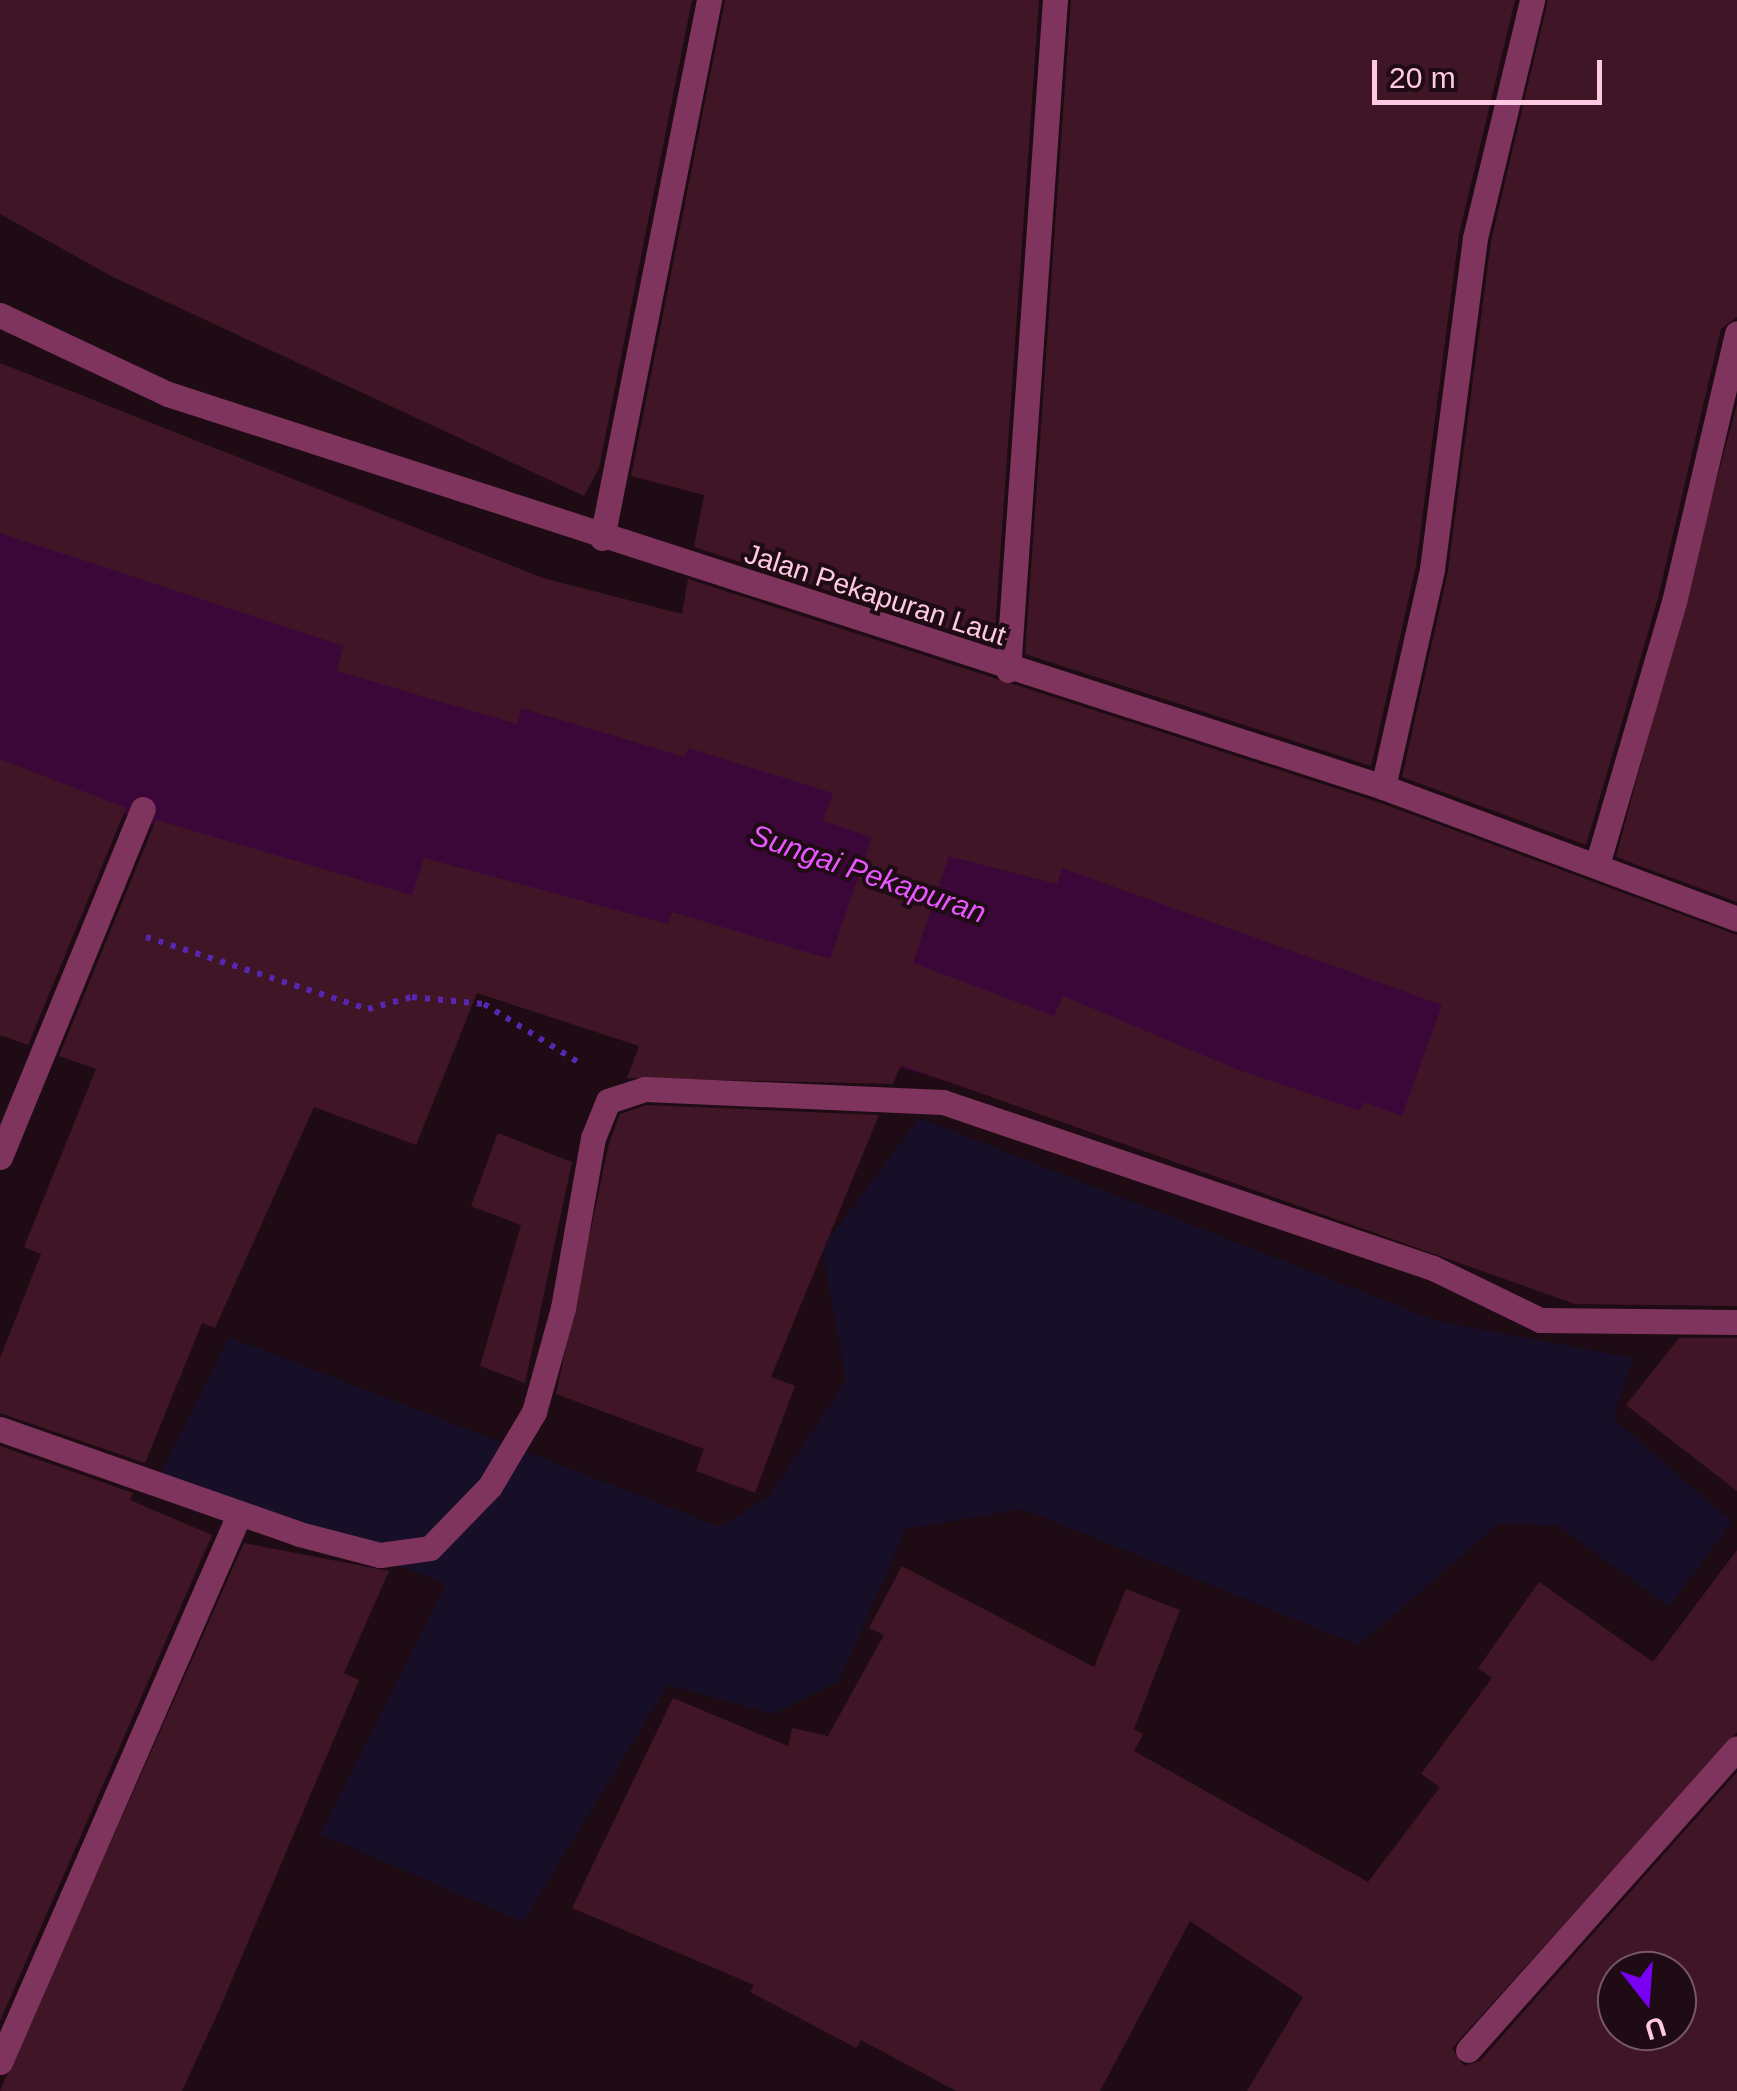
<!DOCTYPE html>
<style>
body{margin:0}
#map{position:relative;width:1737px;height:2091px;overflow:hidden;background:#1e0b13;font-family:Helvetica,sans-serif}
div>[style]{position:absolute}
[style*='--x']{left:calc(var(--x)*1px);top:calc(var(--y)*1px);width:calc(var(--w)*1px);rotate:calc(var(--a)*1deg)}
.green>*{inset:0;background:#170e28}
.water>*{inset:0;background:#3b0739}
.building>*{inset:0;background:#401627}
.path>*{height:6px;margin-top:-3px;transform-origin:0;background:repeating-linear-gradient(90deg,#5727b3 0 5px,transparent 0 13px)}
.minor>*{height:25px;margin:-12.5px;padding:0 12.5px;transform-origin:12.5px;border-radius:12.5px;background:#7f345e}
span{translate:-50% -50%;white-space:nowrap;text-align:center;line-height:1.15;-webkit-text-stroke:8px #1e0b13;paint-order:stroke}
.street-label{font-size:28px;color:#ffc8e3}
.water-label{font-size:30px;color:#e856ff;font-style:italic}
.north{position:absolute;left:1597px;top:1951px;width:100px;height:100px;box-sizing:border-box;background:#1e0b13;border:2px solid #785766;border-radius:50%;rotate:163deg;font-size:28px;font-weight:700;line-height:40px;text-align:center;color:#ffc8e3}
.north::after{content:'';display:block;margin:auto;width:35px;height:45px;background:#7900f3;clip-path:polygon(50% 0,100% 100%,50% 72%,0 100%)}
.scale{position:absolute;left:1372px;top:60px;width:230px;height:45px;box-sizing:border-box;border:5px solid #ffc8e3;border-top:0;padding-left:12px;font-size:30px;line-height:35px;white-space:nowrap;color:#ffc8e3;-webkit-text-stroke:8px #1e0b13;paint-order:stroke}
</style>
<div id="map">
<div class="green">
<i style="clip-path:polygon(919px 1118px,1437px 1321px,1633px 1358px,1613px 1418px,1732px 1522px,1669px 1607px,1559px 1526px,1499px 1523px,1359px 1645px,1023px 1509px,906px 1529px,839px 1681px,773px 1714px,668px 1685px,523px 1922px,320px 1834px,446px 1584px,160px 1473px,229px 1337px,721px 1527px,770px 1495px,846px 1381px,822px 1248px)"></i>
</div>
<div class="water">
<i style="clip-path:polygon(0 381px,306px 502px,1737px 999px,1520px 1249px,370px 912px,94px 801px,0 817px)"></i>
</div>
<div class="building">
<i style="clip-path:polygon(0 0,692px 0,599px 468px,584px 496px,113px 277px,0 214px)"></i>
<i style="clip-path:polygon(725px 0,1039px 0,994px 644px,694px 547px,704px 495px,631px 476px)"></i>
<i style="clip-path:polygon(1071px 0,1515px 0,1459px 234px,1416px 566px,1371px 766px,1025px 654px)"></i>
<i style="clip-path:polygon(1548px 0,1737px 0,1737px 317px,1721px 329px,1658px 598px,1586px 845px,1402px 777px,1448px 571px,1491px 241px)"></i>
<i style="clip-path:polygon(evenodd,0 363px,543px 578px,682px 614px,688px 579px,1378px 802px,1737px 935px,1737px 1306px,1575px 1304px,901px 1065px,893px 1084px,627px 1078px,639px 1046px,477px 993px,416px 1145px,314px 1107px,215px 1328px,202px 1323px,145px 1463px,0 1413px,0 1358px,41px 1254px,24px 1247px,96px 1069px,59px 1056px,156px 820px,412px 895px,424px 858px,668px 924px,672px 912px,830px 959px,872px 837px,823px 821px,833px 793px,688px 748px,685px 757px,521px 708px,517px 724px,337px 671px,344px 646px,0 533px,0 363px,949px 856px,1057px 884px,1062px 868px,1442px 1005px,1402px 1116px,1364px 1102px,1360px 1111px,1236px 1069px,1063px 996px,1054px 1016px,913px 963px,949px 856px)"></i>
<i style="clip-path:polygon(1737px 404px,1737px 902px,1616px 857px)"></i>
<i style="clip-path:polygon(0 759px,126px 808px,28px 1045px,0 1035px)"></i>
<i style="clip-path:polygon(647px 1105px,879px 1115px,771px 1377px,795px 1386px,755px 1493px,696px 1471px,704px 1449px,556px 1394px,609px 1143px,620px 1114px)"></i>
<i style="clip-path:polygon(498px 1133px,572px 1162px,525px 1383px,480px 1366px,521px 1225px,471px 1206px)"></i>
<i style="clip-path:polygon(1679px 1338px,1737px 1338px,1737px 1491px,1626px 1405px)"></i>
<i style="clip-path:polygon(0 1446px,133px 1493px,130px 1500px,212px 1535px,0 2021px)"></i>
<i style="clip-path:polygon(244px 1543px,389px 1571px,344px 1673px,359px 1680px,220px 2008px,182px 2091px,0 2091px)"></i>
<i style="clip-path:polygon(evenodd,1737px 1550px,1737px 1732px,1452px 2048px,1464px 2066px,1480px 2061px,1737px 1772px,1737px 2091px,1247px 2091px,1303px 1997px,1190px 1921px,1100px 2091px,956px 2091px,861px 2040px,856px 2048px,750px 1992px,754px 1985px,572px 1908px,673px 1698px,788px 1746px,792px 1728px,828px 1736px,884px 1635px,869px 1628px,902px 1566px,1094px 1667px,1126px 1589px,1180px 1610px,1134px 1729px,1143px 1734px,1134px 1751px,1368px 1882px,1440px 1787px,1421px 1774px,1492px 1678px,1478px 1668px,1539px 1582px,1653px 1662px,1737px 1550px,1617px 1971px,1677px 1971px,1677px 2031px,1617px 2031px,1617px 1971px)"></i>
</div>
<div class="path">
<i style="--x:146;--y:937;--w:233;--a:18"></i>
<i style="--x:368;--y:1009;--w:46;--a:-15.3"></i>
<i style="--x:412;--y:997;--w:72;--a:5.6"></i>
<i style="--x:484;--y:1004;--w:110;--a:31.7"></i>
</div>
<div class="minor">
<i style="--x:0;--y:315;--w:186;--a:25.2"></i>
<i style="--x:168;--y:394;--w:1277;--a:17.92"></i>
<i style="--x:1383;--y:787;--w:378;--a:20.4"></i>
<i style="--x:602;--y:538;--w:549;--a:-78.75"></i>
<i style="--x:1008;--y:670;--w:672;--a:-85.99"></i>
<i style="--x:1383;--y:787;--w:223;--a:-77.3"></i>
<i style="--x:1432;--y:569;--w:334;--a:-82.6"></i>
<i style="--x:1475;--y:238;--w:245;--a:-76.5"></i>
<i style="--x:1597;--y:865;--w:274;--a:-73.7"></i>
<i style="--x:1674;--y:602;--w:276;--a:-76.8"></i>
<i style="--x:0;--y:1157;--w:376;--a:-67.7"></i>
<i style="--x:0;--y:1429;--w:317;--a:19.3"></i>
<i style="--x:299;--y:1534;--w:84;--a:14.5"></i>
<i style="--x:380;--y:1555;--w:50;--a:-8"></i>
<i style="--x:430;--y:1548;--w:86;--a:-45.9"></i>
<i style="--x:490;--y:1486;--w:86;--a:-59.3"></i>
<i style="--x:534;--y:1412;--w:108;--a:-74.4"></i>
<i style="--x:563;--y:1308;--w:173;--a:-80"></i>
<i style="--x:593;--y:1138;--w:40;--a:-68"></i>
<i style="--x:608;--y:1101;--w:39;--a:-18"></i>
<i style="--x:645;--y:1089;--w:298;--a:2.5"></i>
<i style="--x:943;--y:1102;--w:517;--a:18.72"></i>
<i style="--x:1433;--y:1268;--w:119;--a:25.9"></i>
<i style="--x:1540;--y:1320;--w:197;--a:0.6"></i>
<i style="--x:1468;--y:2050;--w:404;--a:-48.3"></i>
<i style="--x:0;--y:2062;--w:595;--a:-66.41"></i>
</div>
<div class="street-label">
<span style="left:875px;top:595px;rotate:18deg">Jalan Pekapuran Laut</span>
</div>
<div class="water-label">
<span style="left:868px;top:874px;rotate:19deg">Sungai Pekapuran</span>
</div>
<div class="north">U</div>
<div class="scale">20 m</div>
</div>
